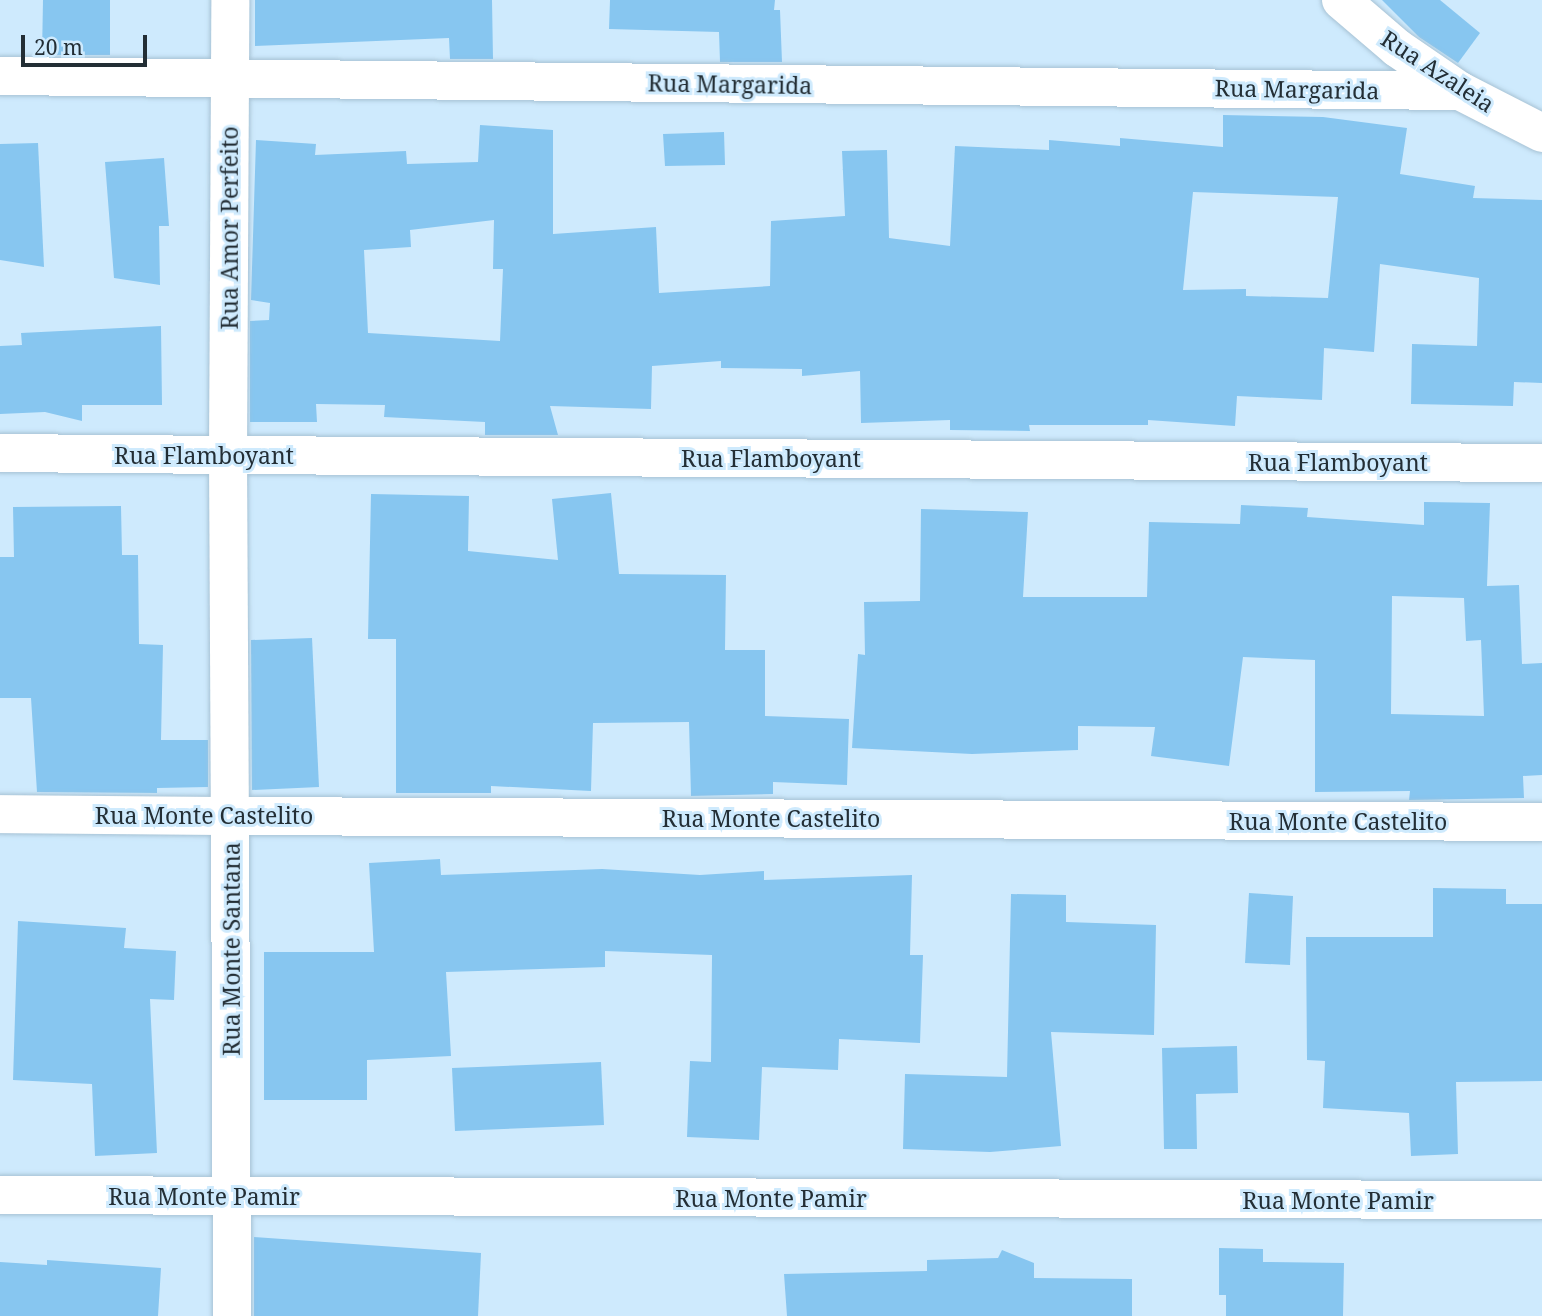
<!DOCTYPE html>
<style>
body{margin:0}
#map{position:relative;width:1542px;height:1316px;overflow:hidden;background:#ceeafd;font-family:"Noto Serif",serif}
div>[style]{position:absolute}
[style*='--x']{left:calc(var(--x)*1px);top:calc(var(--y)*1px);width:calc(var(--w)*1px);rotate:calc(var(--a)*1deg)}
.building>*{inset:0;background:#87c6f0}
.roads{filter:drop-shadow(0 0 2px #a7c2d4) drop-shadow(0 0 2px #a7c2d4)}
.minor>*{height:38px;margin:-19px;padding:0 19px;transform-origin:19px;border-radius:19px;background:#fff}
.tertiary>*{height:38px;margin:-19px;padding:0 19px;transform-origin:19px;border-radius:19px;background:#fff}
span{translate:-50% -50%;white-space:nowrap;text-align:center;line-height:1.15;-webkit-text-stroke:6px #ceeafd;paint-order:stroke}
.street-label{font-size:23px;color:#232e35}
.scale{position:absolute;left:21px;top:35px;width:126px;height:32px;box-sizing:border-box;border:4px solid #232e35;border-top:0;padding-left:9px;font-size:21px;line-height:24px;white-space:nowrap;color:#232e35;-webkit-text-stroke:5px #ceeafd;paint-order:stroke}
</style>
<div id="map">
<div class="building">
<i style="clip-path:polygon(43px 0,110px 0,110px 55px,42px 55px)"></i>
<i style="clip-path:polygon(255px 0,492px 0,493px 59px,450px 59px,449px 38px,255px 46px)"></i>
<i style="clip-path:polygon(610px 0,775px 0,774px 10px,780px 10px,782px 62px,720px 62px,719px 32px,609px 29px)"></i>
<i style="clip-path:polygon(1382px 0,1440px 0,1480px 33px,1458px 63px,1419px 37px)"></i>
<i style="clip-path:polygon(evenodd,1223px 115px,1323px 117px,1407px 128px,1400px 174px,1475px 186px,1473px 198px,1542px 200px,1542px 383px,1514px 382px,1513px 406px,1411px 404px,1412px 344px,1477px 346px,1479px 278px,1380px 264px,1374px 352px,1324px 348px,1322px 400px,1237px 396px,1235px 426px,1148px 420px,1148px 425px,1029px 425px,1030px 431px,950px 430px,950px 420px,861px 423px,860px 371px,802px 376px,802px 369px,721px 368px,721px 361px,652px 366px,651px 409px,550px 406px,558px 435px,485px 435px,485px 422px,384px 417px,385px 405px,316px 404px,317px 422px,250px 422px,250px 321px,269px 320px,270px 303px,251px 300px,256px 140px,316px 144px,315px 155px,406px 151px,407px 164px,478px 162px,480px 125px,553px 130px,553px 234px,656px 227px,659px 293px,770px 286px,771px 221px,845px 216px,842px 151px,887px 150px,889px 238px,950px 246px,955px 146px,1049px 150px,1049px 140px,1120px 146px,1120px 138px,1223px 147px,1223px 115px,1193px 192px,1338px 197px,1328px 298px,1246px 296px,1246px 289px,1183px 290px,1193px 192px,1223px 115px,494px 220px,493px 269px,503px 269px,500px 341px,368px 333px,364px 250px,411px 247px,410px 230px,494px 220px)"></i>
<i style="clip-path:polygon(724px 132px,725px 165px,665px 166px,663px 134px)"></i>
<i style="clip-path:polygon(38px 143px,44px 267px,0 260px,0 144px)"></i>
<i style="clip-path:polygon(164px 158px,169px 226px,159px 226px,160px 285px,114px 278px,105px 162px)"></i>
<i style="clip-path:polygon(161px 326px,162px 405px,82px 405px,82px 421px,45px 412px,0 414px,0 346px,22px 345px,21px 333px)"></i>
<i style="clip-path:polygon(611px 493px,619px 574px,726px 575px,725px 650px,765px 650px,765px 716px,849px 719px,847px 785px,773px 782px,773px 794px,691px 796px,689px 722px,593px 723px,591px 791px,491px 786px,491px 793px,396px 793px,396px 639px,368px 639px,371px 494px,469px 496px,468px 551px,558px 560px,552px 499px)"></i>
<i style="clip-path:polygon(evenodd,1424px 502px,1490px 503px,1487px 586px,1519px 585px,1522px 664px,1542px 663px,1542px 775px,1523px 776px,1524px 798px,1409px 800px,1410px 791px,1315px 792px,1315px 660px,1243px 657px,1229px 766px,1151px 756px,1155px 727px,1078px 726px,1078px 750px,972px 754px,852px 748px,858px 654px,865px 655px,864px 602px,920px 601px,921px 509px,1028px 512px,1023px 597px,1147px 597px,1149px 522px,1240px 524px,1241px 505px,1308px 508px,1307px 517px,1424px 525px,1424px 502px,1392px 596px,1464px 598px,1466px 641px,1481px 640px,1484px 716px,1391px 714px,1392px 596px)"></i>
<i style="clip-path:polygon(121px 506px,122px 555px,138px 555px,139px 644px,163px 645px,161px 740px,208px 740px,208px 787px,157px 788px,157px 793px,37px 792px,31px 698px,0 698px,0 557px,14px 557px,13px 507px)"></i>
<i style="clip-path:polygon(312px 638px,319px 787px,252px 790px,251px 640px)"></i>
<i style="clip-path:polygon(440px 859px,441px 875px,602px 869px,700px 875px,764px 871px,764px 880px,912px 875px,910px 955px,923px 955px,920px 1043px,839px 1039px,838px 1070px,762px 1067px,759px 1140px,687px 1137px,690px 1061px,711px 1062px,712px 955px,605px 951px,605px 967px,446px 972px,451px 1056px,367px 1060px,367px 1100px,264px 1100px,264px 952px,374px 952px,369px 863px)"></i>
<i style="clip-path:polygon(1433px 888px,1506px 889px,1506px 904px,1542px 904px,1542px 1081px,1456px 1082px,1458px 1154px,1411px 1156px,1409px 1113px,1323px 1108px,1325px 1061px,1307px 1060px,1306px 937px,1433px 937px)"></i>
<i style="clip-path:polygon(1249px 893px,1293px 896px,1290px 965px,1245px 963px)"></i>
<i style="clip-path:polygon(1011px 894px,1066px 895px,1066px 922px,1156px 925px,1154px 1035px,1051px 1032px,1061px 1146px,990px 1152px,903px 1149px,905px 1074px,1007px 1077px)"></i>
<i style="clip-path:polygon(18px 921px,126px 928px,124px 948px,176px 951px,174px 1000px,150px 999px,157px 1153px,95px 1156px,92px 1084px,13px 1080px)"></i>
<i style="clip-path:polygon(1237px 1046px,1238px 1093px,1196px 1094px,1197px 1149px,1164px 1149px,1162px 1048px)"></i>
<i style="clip-path:polygon(601px 1062px,604px 1125px,455px 1131px,452px 1068px)"></i>
<i style="clip-path:polygon(254px 1237px,481px 1253px,478px 1316px,254px 1316px)"></i>
<i style="clip-path:polygon(1219px 1248px,1263px 1249px,1263px 1262px,1344px 1263px,1343px 1316px,1226px 1316px,1226px 1295px,1219px 1295px)"></i>
<i style="clip-path:polygon(1002px 1250px,1034px 1263px,1034px 1278px,1132px 1279px,1132px 1316px,787px 1316px,784px 1274px,927px 1271px,927px 1260px,998px 1258px)"></i>
<i style="clip-path:polygon(47px 1260px,161px 1268px,158px 1316px,0 1316px,0 1262px,47px 1265px)"></i>
</div>
<div class="roads">
<div class="minor">
<i style="--x:1341;--y:0;--w:74;--a:40.6"></i>
<i style="--x:1397;--y:48;--w:76;--a:34.3"></i>
<i style="--x:1460;--y:91;--w:92;--a:27.1"></i>
<i style="--x:0;--y:76;--w:1460;--a:0.59"></i>
<i style="--x:0;--y:453;--w:228;--a:0.5"></i>
<i style="--x:228;--y:455;--w:455;--a:-89.7"></i>
<i style="--x:0;--y:814;--w:230;--a:0.5"></i>
<i style="--x:230;--y:816;--w:500;--a:89.77"></i>
<i style="--x:0;--y:1195;--w:1542;--a:0.19"></i>
</div>
<div class="tertiary">
<i style="--x:1542;--y:463;--w:1314;--a:-179.65"></i>
<i style="--x:228;--y:455;--w:361;--a:89.7"></i>
<i style="--x:230;--y:816;--w:1312;--a:0.26"></i>
</div>
</div>
<div class="street-label">
<span style="left:1438px;top:71px;rotate:33deg">Rua Azaleia</span>
<span style="left:730px;top:84px;rotate:1deg">Rua Margarida</span>
<span style="left:1297px;top:89px;rotate:1deg">Rua Margarida</span>
<span style="left:229px;top:228px;rotate:-90deg">Rua Amor Perfeito</span>
<span style="left:204px;top:455px">Rua Flamboyant</span>
<span style="left:771px;top:458px">Rua Flamboyant</span>
<span style="left:1338px;top:462px">Rua Flamboyant</span>
<span style="left:204px;top:815px">Rua Monte Castelito</span>
<span style="left:771px;top:818px">Rua Monte Castelito</span>
<span style="left:1338px;top:821px">Rua Monte Castelito</span>
<span style="left:231px;top:949px;rotate:-90deg">Rua Monte Santana</span>
<span style="left:204px;top:1196px">Rua Monte Pamir</span>
<span style="left:771px;top:1198px">Rua Monte Pamir</span>
<span style="left:1338px;top:1200px">Rua Monte Pamir</span>
</div>
<div class="scale">20 m</div>
</div>
